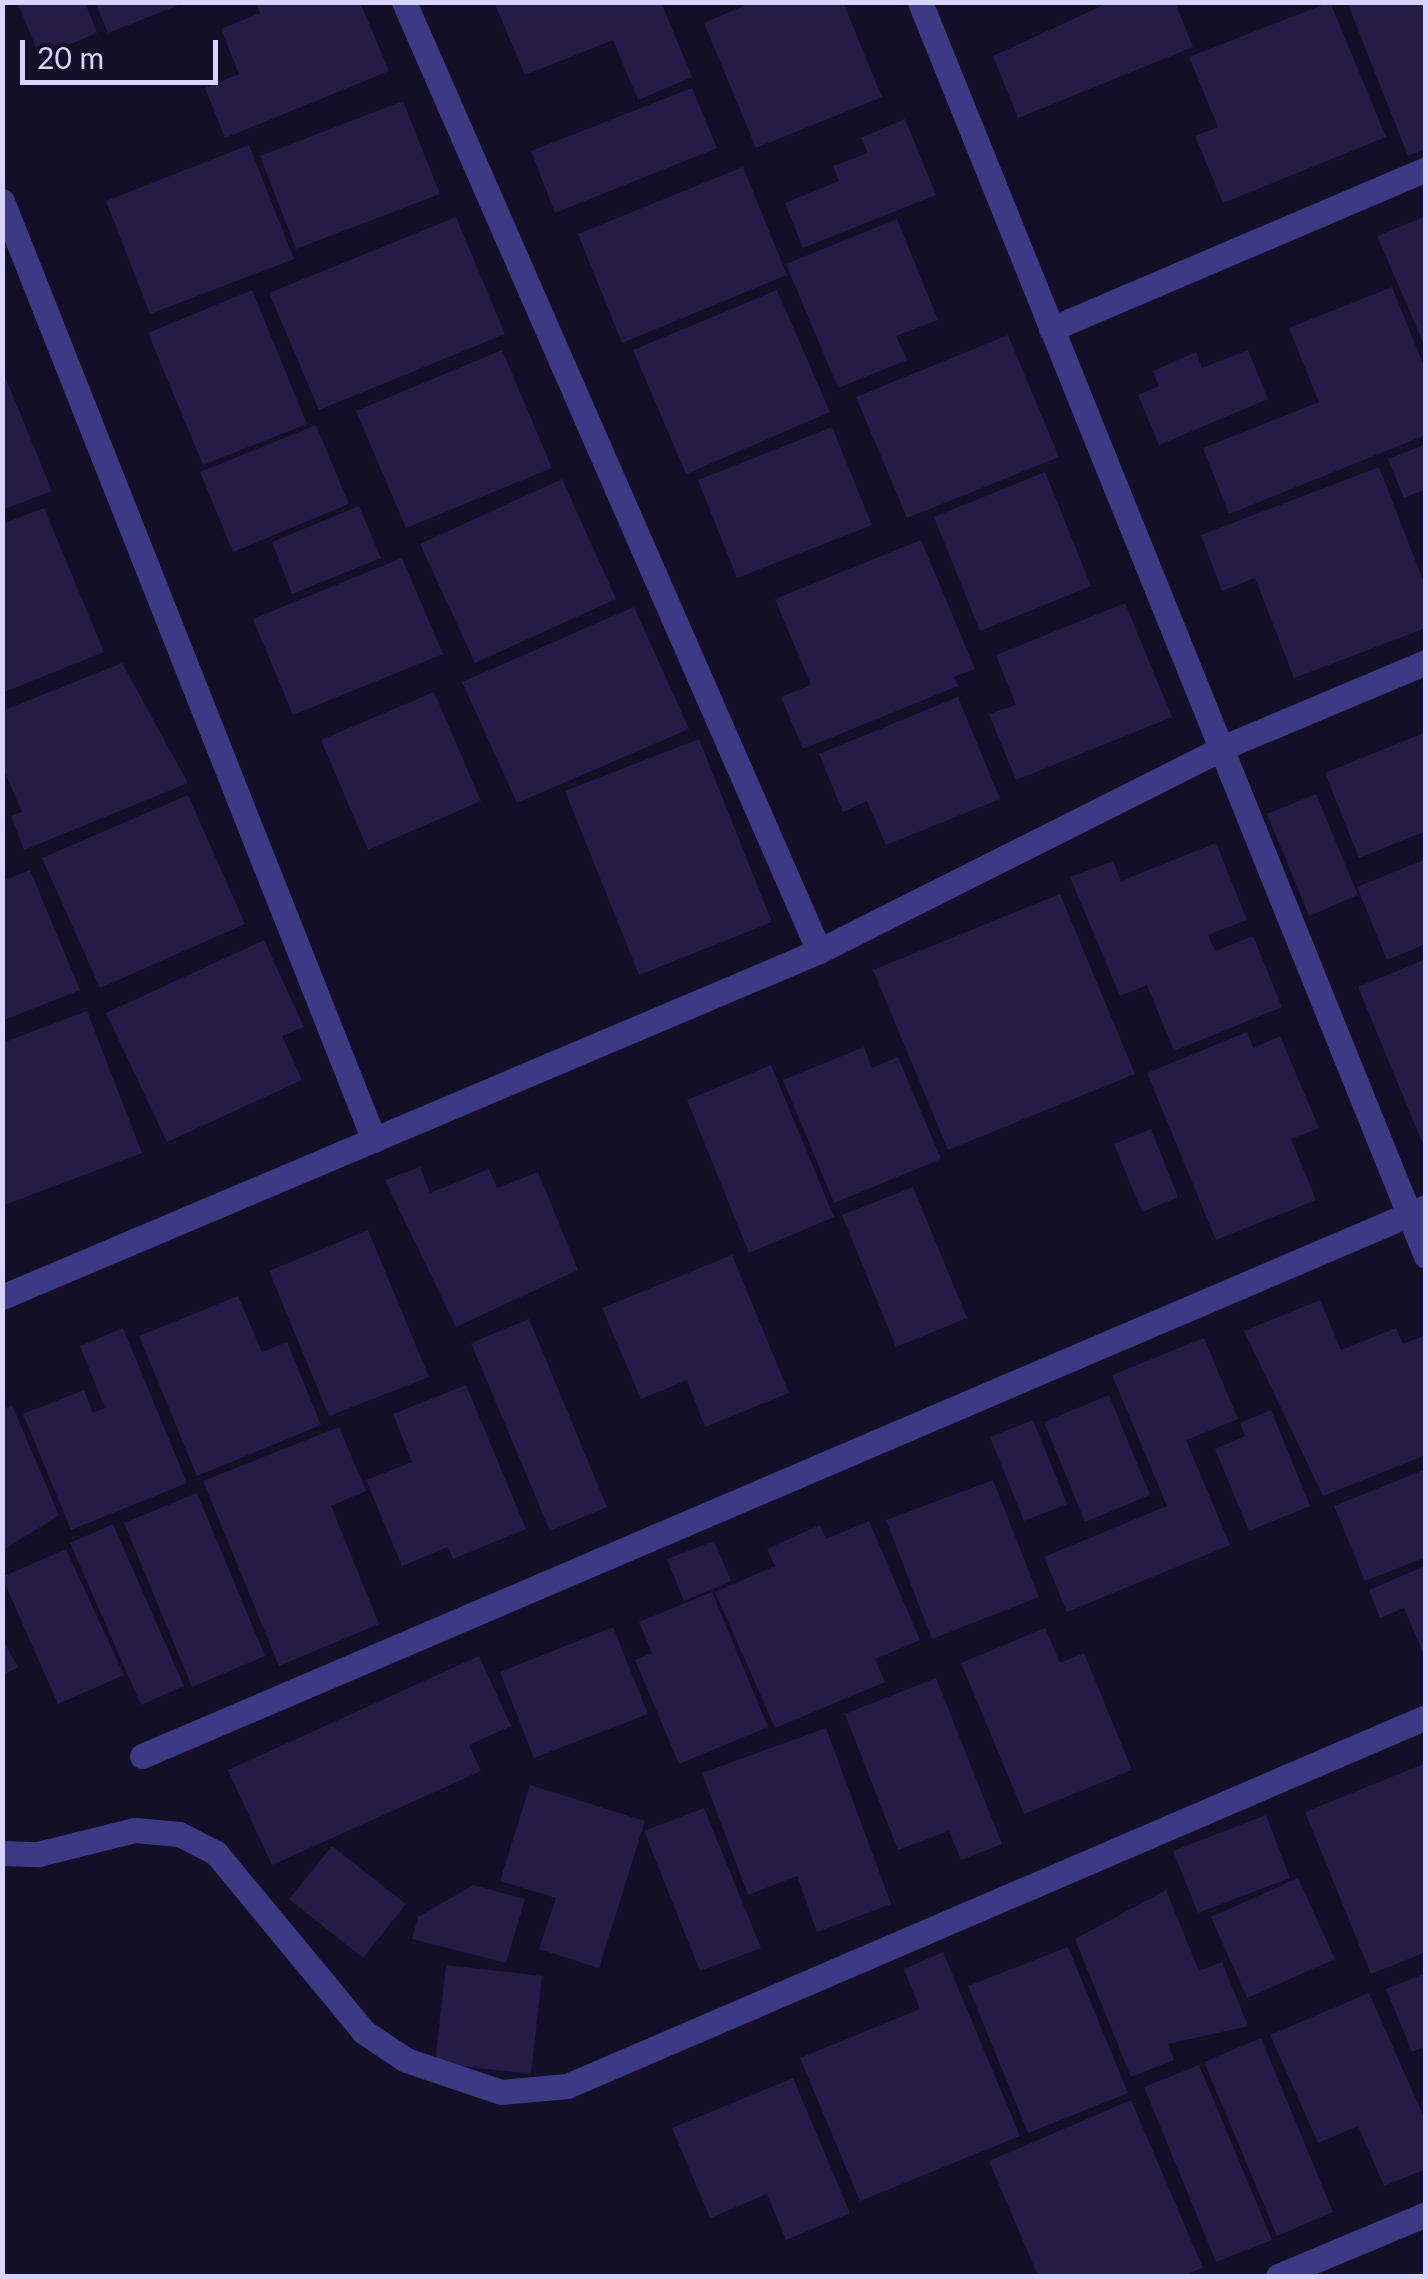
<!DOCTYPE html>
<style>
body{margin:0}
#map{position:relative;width:1428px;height:2279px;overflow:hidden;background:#130f26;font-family:Lato,sans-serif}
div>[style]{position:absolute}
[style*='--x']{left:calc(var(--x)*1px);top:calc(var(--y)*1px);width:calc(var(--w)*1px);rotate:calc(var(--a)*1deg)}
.building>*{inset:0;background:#241b47}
.minor>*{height:25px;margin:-12.5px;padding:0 12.5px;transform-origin:12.5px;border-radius:12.5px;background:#3d3a85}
span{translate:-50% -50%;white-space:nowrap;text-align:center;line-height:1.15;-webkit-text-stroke:9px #130f26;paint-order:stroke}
.frame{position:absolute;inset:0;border:5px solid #d9d4ff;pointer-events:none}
.scale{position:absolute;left:20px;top:40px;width:198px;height:45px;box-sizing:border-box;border:5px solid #d9d4ff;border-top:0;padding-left:12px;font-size:30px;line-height:35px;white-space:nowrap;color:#d9d4ff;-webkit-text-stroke:8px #130f26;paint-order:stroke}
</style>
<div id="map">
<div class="building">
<i style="clip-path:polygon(17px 2px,85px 2px,97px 33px,40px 57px)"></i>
<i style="clip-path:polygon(95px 2px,184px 2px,184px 3px,108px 33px)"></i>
<i style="clip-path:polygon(256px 2px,360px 2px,389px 71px,225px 138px,205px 88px,239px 74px,221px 29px,260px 13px)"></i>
<i style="clip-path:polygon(494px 2px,661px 2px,692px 77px,638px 100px,613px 40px,525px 75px)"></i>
<i style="clip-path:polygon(753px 2px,843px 2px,882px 97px,756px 148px,704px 23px)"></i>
<i style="clip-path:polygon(1110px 2px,1175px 2px,1193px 47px,1018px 118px,993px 56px)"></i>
<i style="clip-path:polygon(1330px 2px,1386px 137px,1223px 203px,1195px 136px,1218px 127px,1189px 57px)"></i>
<i style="clip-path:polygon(1347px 2px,1426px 2px,1426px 149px,1408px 156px)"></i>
<i style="clip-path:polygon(692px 88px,717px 148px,555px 213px,531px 151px)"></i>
<i style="clip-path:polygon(403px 101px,440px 194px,296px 249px,260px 156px)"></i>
<i style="clip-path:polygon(905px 119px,936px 195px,803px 248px,785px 203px,839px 181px,833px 166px,868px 153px,861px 138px)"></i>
<i style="clip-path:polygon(249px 145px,294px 259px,150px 314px,106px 201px)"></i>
<i style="clip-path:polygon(743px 167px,787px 275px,622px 343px,578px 234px)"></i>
<i style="clip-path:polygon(1426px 216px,1426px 349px,1377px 236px)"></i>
<i style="clip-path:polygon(456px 217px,505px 334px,319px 410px,269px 293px)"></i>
<i style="clip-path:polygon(897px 219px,938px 320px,896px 336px,907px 360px,838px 388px,786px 264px)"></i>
<i style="clip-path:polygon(1392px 287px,1426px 371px,1426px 435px,1229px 514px,1203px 448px,1319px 402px,1289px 328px)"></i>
<i style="clip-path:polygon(252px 290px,307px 424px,203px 465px,148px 333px)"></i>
<i style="clip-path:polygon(777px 290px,830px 412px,686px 474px,633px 350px)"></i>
<i style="clip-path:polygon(1008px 335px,1059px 457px,907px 518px,856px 397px)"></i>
<i style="clip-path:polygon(502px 350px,552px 468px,406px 528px,356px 411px)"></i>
<i style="clip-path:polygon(1248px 350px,1268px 399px,1159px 445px,1138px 395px,1159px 386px,1153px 371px,1196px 352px,1202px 368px)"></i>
<i style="clip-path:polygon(6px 379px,52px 491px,2px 510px,2px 381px)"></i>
<i style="clip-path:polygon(316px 425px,349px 504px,233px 552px,200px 472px)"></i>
<i style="clip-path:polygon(832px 427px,872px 525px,737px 578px,698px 480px)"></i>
<i style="clip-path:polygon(1426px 444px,1426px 489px,1404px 498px,1388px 459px)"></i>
<i style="clip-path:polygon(1379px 467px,1426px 588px,1426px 628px,1294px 678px,1255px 578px,1222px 591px,1201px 535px)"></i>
<i style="clip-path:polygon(1045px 472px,1091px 586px,980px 631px,934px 517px)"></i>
<i style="clip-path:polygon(562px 479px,616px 599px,475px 663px,420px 544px)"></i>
<i style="clip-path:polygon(359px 506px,381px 558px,292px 594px,272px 542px)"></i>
<i style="clip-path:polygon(44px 508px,104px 652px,2px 693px,2px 524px)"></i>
<i style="clip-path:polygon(921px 540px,975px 669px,954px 677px,958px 686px,803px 749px,781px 697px,811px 685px,775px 599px)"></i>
<i style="clip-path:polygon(402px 558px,443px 654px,293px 715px,253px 619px)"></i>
<i style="clip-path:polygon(1125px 603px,1172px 717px,1016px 780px,989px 714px,1016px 705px,996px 655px)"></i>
<i style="clip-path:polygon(634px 607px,689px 729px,517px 803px,462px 682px)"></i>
<i style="clip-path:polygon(122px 663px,188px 783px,24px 850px,11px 816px,22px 812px,2px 766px,2px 711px)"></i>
<i style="clip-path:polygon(434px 692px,481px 801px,368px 850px,321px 740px)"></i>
<i style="clip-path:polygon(958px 697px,1000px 799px,886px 845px,867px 801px,843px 812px,819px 754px)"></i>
<i style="clip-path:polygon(1426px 732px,1426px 831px,1359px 858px,1325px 773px)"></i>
<i style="clip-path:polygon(699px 739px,772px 922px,639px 975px,565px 791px)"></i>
<i style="clip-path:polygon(1316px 794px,1358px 895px,1309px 916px,1267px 814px)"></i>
<i style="clip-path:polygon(188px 795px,245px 924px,100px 988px,42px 858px)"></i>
<i style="clip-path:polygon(1216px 843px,1247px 920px,1208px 935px,1215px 951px,1253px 936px,1282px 1007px,1174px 1051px,1147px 985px,1120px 996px,1070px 877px,1113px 861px,1121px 881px)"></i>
<i style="clip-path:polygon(1426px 859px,1426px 944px,1387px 960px,1357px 887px)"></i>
<i style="clip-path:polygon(30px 870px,80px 990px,2px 1021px,2px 881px)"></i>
<i style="clip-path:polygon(1060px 894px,1135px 1074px,948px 1150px,873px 970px)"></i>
<i style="clip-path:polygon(264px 940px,304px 1027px,282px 1036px,302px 1080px,167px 1142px,106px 1013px)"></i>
<i style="clip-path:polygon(1426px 959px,1426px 1141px,1422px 1142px,1358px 987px)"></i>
<i style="clip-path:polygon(87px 1011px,142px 1153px,2px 1206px,2px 1043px)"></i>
<i style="clip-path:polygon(1247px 1032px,1253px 1048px,1280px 1036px,1319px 1128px,1291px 1139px,1316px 1200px,1216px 1240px,1147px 1073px)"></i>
<i style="clip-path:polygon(864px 1047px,872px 1068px,898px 1057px,941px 1159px,834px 1203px,783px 1080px)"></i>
<i style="clip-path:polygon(771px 1065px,834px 1217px,749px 1253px,687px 1100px)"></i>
<i style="clip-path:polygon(1151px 1129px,1178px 1197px,1142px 1212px,1114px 1144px)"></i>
<i style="clip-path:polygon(420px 1167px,430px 1193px,489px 1169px,497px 1188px,538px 1172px,578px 1270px,456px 1327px,385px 1180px)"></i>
<i style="clip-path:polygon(913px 1187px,967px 1318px,896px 1347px,842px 1215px)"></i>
<i style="clip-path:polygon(368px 1230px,429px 1377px,329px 1416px,269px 1271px)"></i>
<i style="clip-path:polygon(732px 1255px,789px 1393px,705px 1427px,687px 1380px,641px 1399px,602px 1308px)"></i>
<i style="clip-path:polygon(238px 1296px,262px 1352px,287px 1342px,321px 1425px,197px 1476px,139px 1336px)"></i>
<i style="clip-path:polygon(1320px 1300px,1341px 1350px,1396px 1328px,1403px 1344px,1426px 1335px,1426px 1455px,1323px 1496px,1244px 1331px)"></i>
<i style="clip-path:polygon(529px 1319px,607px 1507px,550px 1531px,471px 1343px)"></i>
<i style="clip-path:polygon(123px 1328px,187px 1483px,71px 1530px,23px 1414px,84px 1390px,93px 1413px,105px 1408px,80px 1346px)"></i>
<i style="clip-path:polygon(1204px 1338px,1238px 1419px,1186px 1440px,1230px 1545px,1067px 1612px,1044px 1557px,1167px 1506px,1112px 1375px)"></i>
<i style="clip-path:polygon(466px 1385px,526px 1529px,453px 1559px,448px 1547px,402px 1566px,366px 1480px,412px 1462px,393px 1414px)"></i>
<i style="clip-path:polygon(1109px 1395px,1150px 1495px,1085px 1522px,1044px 1422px)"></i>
<i style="clip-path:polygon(12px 1405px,59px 1515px,2px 1551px,2px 1410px)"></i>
<i style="clip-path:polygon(1271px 1410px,1310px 1506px,1249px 1531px,1215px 1449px,1245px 1436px,1240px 1423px)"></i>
<i style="clip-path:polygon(1033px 1420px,1067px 1504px,1024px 1521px,990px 1437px)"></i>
<i style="clip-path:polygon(339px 1427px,366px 1491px,331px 1506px,379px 1624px,279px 1666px,203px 1481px)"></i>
<i style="clip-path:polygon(1426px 1469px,1426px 1557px,1365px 1581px,1334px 1506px)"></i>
<i style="clip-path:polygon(993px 1480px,1039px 1597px,932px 1639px,886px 1520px)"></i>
<i style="clip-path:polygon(197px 1493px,265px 1656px,192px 1687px,124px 1523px)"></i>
<i style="clip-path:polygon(869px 1521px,920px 1640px,875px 1659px,885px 1682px,775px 1728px,715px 1592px,775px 1566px,767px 1549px,820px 1525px,826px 1539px)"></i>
<i style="clip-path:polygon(113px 1524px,184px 1686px,141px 1705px,70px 1543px)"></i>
<i style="clip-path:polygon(714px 1541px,731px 1581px,684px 1601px,667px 1559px)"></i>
<i style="clip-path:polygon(66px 1549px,124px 1675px,58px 1704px,2px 1577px)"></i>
<i style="clip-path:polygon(1425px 1566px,1425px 1657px,1404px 1608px,1380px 1618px,1369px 1590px)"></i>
<i style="clip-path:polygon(712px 1592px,768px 1727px,679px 1764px,635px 1660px,652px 1653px,639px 1622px)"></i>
<i style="clip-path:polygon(613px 1627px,648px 1714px,534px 1758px,500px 1672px)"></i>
<i style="clip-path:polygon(1045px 1628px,1060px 1663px,1084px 1653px,1132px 1770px,1024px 1814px,961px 1663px)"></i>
<i style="clip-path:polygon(2px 1639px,18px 1667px,2px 1676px)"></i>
<i style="clip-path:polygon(479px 1656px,511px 1726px,469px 1745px,481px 1771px,272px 1865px,228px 1770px)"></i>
<i style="clip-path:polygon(936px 1678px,1002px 1844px,961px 1860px,949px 1831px,898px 1850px,845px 1714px)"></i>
<i style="clip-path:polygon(826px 1728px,891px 1904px,817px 1932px,797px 1876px,748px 1895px,702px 1773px)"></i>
<i style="clip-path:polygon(1426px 1763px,1426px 1952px,1371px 1974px,1305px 1812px)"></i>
<i style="clip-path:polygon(530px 1785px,645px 1821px,599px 1968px,539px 1949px,556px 1898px,500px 1881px)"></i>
<i style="clip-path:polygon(704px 1808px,761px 1948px,700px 1971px,644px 1831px)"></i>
<i style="clip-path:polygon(1266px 1815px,1290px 1878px,1198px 1913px,1173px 1851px)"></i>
<i style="clip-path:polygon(332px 1846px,406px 1904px,363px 1958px,289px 1899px)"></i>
<i style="clip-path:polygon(1298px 1878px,1335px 1959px,1247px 1998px,1211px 1917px)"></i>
<i style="clip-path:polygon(473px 1885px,525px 1899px,506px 1963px,412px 1939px,418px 1917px)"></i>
<i style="clip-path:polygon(1166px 1890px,1199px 1971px,1222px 1962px,1248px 2026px,1168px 2044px,1174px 2060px,1131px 2077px,1075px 1939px)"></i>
<i style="clip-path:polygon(1068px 1947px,1128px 2093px,1028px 2133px,968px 1986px)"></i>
<i style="clip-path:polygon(943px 1952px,1020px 2136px,860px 2201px,800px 2058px,920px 2009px,904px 1969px)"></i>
<i style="clip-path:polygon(446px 1965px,542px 1976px,531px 2074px,435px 2063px)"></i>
<i style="clip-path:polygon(1426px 1973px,1426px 2046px,1412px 2052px,1386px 1989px)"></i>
<i style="clip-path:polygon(1369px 1993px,1426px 2122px,1426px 2169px,1384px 2186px,1358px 2126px,1318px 2143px,1270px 2035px)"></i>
<i style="clip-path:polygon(1261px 2038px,1333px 2212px,1277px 2236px,1204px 2062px)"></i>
<i style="clip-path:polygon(1199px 2065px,1272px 2240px,1216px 2262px,1144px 2087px)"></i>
<i style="clip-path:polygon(793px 2078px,850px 2213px,786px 2240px,767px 2194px,710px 2218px,672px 2128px)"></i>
<i style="clip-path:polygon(1131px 2100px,1203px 2268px,1182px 2276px,1038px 2276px,989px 2161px)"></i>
</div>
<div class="minor">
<i style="--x:404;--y:2;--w:1036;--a:66.38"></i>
<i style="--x:920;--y:2;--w:1352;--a:68.03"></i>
<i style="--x:2;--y:201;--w:1010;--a:68.39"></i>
<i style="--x:1051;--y:329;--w:408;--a:-23.1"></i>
<i style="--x:2;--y:1297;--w:887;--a:-22.95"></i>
<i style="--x:819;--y:951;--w:453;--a:-26.7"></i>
<i style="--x:1224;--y:747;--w:219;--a:-22.8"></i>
<i style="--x:142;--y:1756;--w:1396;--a:-23.15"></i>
<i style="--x:2;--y:1853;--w:36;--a:2"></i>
<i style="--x:38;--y:1854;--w:100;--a:-13.9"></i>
<i style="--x:135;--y:1830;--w:44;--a:5.2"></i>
<i style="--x:179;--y:1834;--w:42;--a:27.2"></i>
<i style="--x:216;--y:1853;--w:232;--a:50.4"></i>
<i style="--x:364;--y:2032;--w:50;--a:33.7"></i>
<i style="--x:406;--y:2060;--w:100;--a:18.6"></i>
<i style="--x:501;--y:2092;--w:66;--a:-5.2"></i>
<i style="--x:567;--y:2086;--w:935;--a:-23.25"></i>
<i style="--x:1278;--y:2276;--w:160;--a:-22.7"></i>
</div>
<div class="frame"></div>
<div class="scale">20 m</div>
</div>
